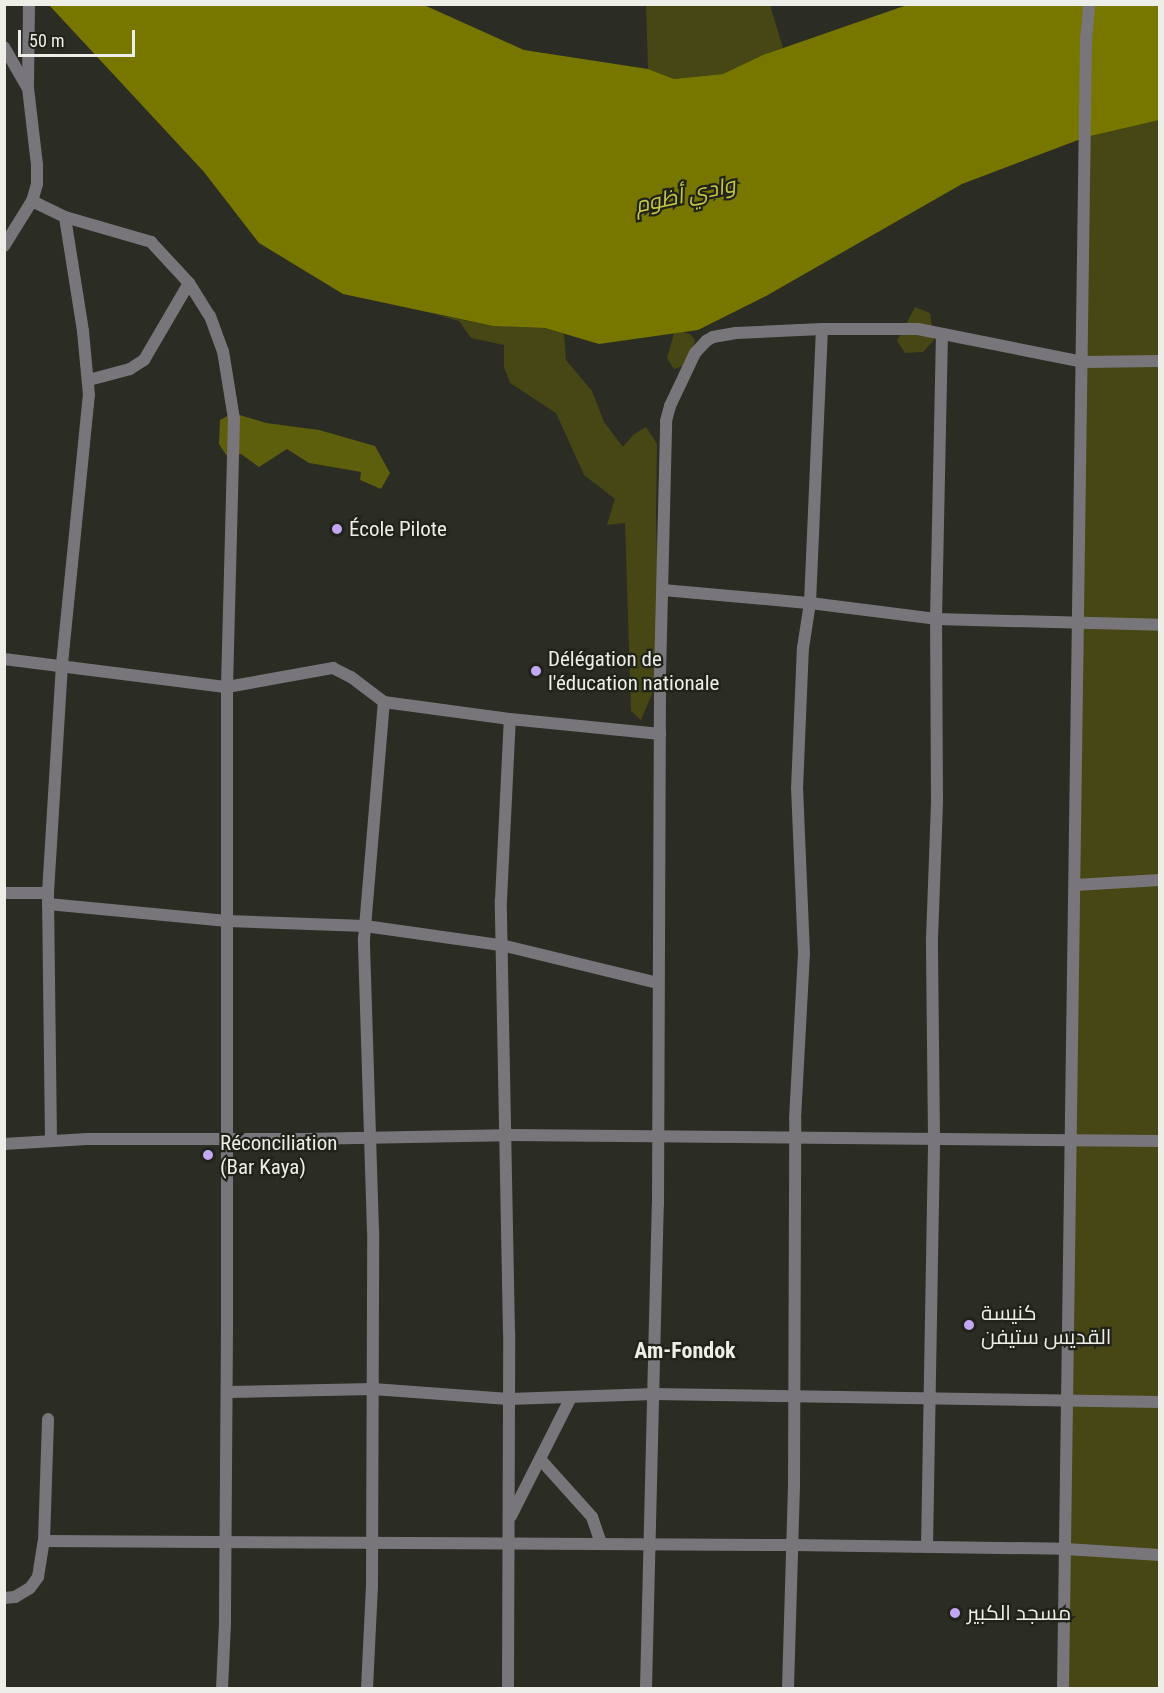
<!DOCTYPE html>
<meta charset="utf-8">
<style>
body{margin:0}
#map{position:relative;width:1164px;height:1693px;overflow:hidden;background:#2b2c23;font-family:"Roboto Condensed",Cairo,sans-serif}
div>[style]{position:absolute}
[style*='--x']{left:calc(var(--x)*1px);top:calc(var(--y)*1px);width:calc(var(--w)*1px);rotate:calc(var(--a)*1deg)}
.green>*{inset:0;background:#464714}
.forest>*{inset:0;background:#5e5f0d}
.water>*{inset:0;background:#770}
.minor>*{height:12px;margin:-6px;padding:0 6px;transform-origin:6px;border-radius:6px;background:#78767b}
.tertiary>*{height:12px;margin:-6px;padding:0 6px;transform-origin:6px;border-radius:6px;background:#78767b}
.dots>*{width:16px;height:16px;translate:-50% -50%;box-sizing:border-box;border:3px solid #212219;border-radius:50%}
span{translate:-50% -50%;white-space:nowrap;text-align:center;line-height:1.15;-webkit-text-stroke:4.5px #212219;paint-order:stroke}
.poi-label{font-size:21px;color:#edeee8}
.left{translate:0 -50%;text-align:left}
.water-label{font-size:22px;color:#c6c844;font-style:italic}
.neighbourhood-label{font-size:22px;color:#edeee8;font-weight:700}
.frame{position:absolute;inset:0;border:6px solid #edeee8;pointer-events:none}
.scale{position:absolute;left:18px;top:30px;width:117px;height:27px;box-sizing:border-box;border:3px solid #edeee8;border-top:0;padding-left:8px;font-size:18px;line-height:21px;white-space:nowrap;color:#edeee8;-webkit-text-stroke:4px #212219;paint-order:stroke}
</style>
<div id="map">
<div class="green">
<i style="clip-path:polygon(646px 5px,770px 5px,783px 48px,723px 74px,674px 79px,648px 69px)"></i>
<i style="clip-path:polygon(1159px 5px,1159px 1688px,1063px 1688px,1086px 137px)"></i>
<i style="clip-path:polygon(915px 307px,930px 313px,934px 340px,923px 352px,905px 353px,897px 341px)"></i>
<i style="clip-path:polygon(433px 314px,493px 326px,545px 328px,564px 334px,566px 360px,592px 391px,604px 422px,623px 447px,633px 435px,646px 427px,657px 444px,656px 516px,660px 675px,641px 720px,631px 711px,625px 523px,607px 525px,615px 499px,584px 475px,556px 413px,510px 383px,504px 367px,504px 345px,471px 338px,459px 321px)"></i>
<i style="clip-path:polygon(675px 330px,690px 334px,695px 340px,690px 364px,674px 369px,667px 358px)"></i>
</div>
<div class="forest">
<i style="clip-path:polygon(233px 413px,266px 423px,319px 430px,375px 446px,390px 473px,381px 489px,360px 480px,361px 472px,309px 463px,287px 449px,259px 467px,241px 454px,226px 455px,219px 444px,220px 420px)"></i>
</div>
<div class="water">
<i style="clip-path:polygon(49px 5px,424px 5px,524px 50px,648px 69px,674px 79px,723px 74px,763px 55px,907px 5px,1159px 5px,1159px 120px,1086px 137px,962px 184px,766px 296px,698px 330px,599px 344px,545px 328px,493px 326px,343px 294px,259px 243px,204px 172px)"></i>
</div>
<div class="minor">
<i style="--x:29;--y:4;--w:84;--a:90.7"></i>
<i style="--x:28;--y:88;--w:78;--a:83.3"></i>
<i style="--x:37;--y:165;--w:19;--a:90"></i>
<i style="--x:37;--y:184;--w:18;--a:106"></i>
<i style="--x:4;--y:47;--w:46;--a:60.1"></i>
<i style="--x:4;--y:246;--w:53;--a:-58.1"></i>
<i style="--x:32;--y:201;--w:37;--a:26"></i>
<i style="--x:89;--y:380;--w:42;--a:-15"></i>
<i style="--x:130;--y:369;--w:17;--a:-33"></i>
<i style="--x:144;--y:360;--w:89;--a:-59.7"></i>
<i style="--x:663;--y:590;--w:148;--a:5.1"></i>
<i style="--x:810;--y:603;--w:127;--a:7.2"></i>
<i style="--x:936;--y:619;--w:224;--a:1.5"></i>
<i style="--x:4;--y:659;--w:225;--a:7.2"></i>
<i style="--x:227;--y:687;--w:108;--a:-10.2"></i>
<i style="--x:333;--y:668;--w:20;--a:27"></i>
<i style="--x:351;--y:677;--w:41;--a:37.1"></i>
<i style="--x:384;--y:702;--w:127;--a:7.7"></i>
<i style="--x:510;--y:719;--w:151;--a:5.7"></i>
<i style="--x:1075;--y:885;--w:85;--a:-3.4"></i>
<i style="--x:4;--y:893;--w:44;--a:0"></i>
<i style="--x:48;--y:904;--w:180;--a:5.4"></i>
<i style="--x:227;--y:921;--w:138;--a:2.1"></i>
<i style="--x:365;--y:926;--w:137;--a:8"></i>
<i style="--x:501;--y:945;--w:162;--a:13.6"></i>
<i style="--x:51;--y:1141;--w:248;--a:-90.7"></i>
<i style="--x:48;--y:893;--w:229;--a:-86.5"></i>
<i style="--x:62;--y:664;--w:270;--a:-84.3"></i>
<i style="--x:89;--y:395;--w:64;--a:-95.4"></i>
<i style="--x:83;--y:331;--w:115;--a:-99"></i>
<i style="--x:65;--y:217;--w:90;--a:16.2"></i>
<i style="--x:151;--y:242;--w:56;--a:47.2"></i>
<i style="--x:189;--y:283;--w:39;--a:58"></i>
<i style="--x:210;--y:316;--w:37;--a:70"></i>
<i style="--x:223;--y:351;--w:69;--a:80.8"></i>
<i style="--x:234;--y:419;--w:268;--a:91.5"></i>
<i style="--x:227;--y:687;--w:641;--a:90"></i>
<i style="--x:227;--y:1328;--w:295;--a:90.4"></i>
<i style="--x:225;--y:1623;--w:65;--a:92.6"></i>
<i style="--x:4;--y:1144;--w:83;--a:-3.4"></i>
<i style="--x:87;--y:1139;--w:217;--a:0"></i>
<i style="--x:304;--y:1139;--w:200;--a:-1.1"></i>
<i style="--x:504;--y:1135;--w:656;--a:0.52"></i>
<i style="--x:227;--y:1392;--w:146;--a:-1.2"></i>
<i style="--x:373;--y:1389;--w:136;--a:4.2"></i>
<i style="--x:509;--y:1399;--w:145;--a:-2"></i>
<i style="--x:654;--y:1394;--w:506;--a:0.91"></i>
<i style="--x:540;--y:1459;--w:78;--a:48.1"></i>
<i style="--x:592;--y:1517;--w:28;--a:71"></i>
<i style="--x:511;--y:1516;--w:133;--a:-63.2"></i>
<i style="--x:44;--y:1541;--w:749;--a:0.31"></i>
<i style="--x:793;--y:1545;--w:273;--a:0.8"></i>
<i style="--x:1066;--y:1549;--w:94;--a:3.7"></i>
<i style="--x:927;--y:1547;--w:408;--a:-89"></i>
<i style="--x:934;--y:1139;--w:200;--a:-90.6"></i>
<i style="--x:932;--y:939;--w:138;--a:-87.9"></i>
<i style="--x:937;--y:801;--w:182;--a:-90.3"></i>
<i style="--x:936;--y:619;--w:285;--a:-88.8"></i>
<i style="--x:4;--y:1598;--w:11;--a:-5"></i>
<i style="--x:15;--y:1597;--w:17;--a:-31"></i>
<i style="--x:30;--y:1588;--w:14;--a:-54"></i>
<i style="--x:38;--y:1577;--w:36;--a:-81"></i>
<i style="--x:44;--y:1541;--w:122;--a:-88.1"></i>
<i style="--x:367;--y:1688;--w:103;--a:-87.2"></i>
<i style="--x:372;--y:1585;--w:354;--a:-89.8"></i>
<i style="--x:373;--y:1231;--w:292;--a:-91.8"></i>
<i style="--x:364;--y:939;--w:238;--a:-85.2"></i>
<i style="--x:508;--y:1688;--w:355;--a:-89.8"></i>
<i style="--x:509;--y:1333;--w:433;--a:-91.1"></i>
<i style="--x:501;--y:900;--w:181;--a:-87.2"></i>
<i style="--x:646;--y:1688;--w:483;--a:-88.6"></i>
<i style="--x:658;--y:1205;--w:530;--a:-89.78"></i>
<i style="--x:660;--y:675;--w:254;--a:-88.6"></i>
<i style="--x:666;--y:421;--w:16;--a:-75"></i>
<i style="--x:670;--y:406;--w:59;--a:-64.7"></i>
<i style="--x:695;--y:353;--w:16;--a:-47"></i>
<i style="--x:706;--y:341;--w:8;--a:-30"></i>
<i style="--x:713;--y:337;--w:23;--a:-10"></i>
<i style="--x:736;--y:333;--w:86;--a:-2.7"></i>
<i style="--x:822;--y:329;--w:96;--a:0"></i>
<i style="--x:918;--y:329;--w:168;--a:11.3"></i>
<i style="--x:1083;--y:362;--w:77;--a:-0.7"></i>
<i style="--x:788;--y:1688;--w:203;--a:-88.3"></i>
<i style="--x:794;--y:1485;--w:366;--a:-89.8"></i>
<i style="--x:795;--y:1119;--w:165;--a:-86.9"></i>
<i style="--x:804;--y:954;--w:165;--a:-92.4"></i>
<i style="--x:797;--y:789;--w:141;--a:-87.6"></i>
<i style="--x:803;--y:648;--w:46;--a:-81.2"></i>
<i style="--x:810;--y:603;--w:274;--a:-87.5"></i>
</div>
<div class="tertiary">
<i style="--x:1063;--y:1688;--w:1647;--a:-89.2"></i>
<i style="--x:1086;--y:41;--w:37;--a:-85"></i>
</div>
<div class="dots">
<i style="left:337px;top:529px;background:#c2a7f2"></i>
<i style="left:536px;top:671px;background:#c2a7f2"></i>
<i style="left:208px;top:1155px;background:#c2a7f2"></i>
<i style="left:969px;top:1325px;background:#c2a7f2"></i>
<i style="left:955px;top:1613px;background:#c2a7f2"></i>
</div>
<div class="poi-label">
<span class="left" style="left:349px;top:529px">École Pilote</span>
<span class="left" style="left:548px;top:671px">Délégation de<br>l'éducation nationale</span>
<span class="left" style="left:220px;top:1155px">Réconciliation<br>(Bar Kaya)</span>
<span class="left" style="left:981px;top:1325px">كنيسة<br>القديس ستيفن</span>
<span class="left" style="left:967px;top:1613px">مسجد الكبير</span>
</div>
<div class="water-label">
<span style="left:685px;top:195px;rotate:-12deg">وادي أظوم</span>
</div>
<div class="neighbourhood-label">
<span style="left:685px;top:1351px">Am-Fondok</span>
</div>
<div class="frame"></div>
<div class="scale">50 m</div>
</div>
